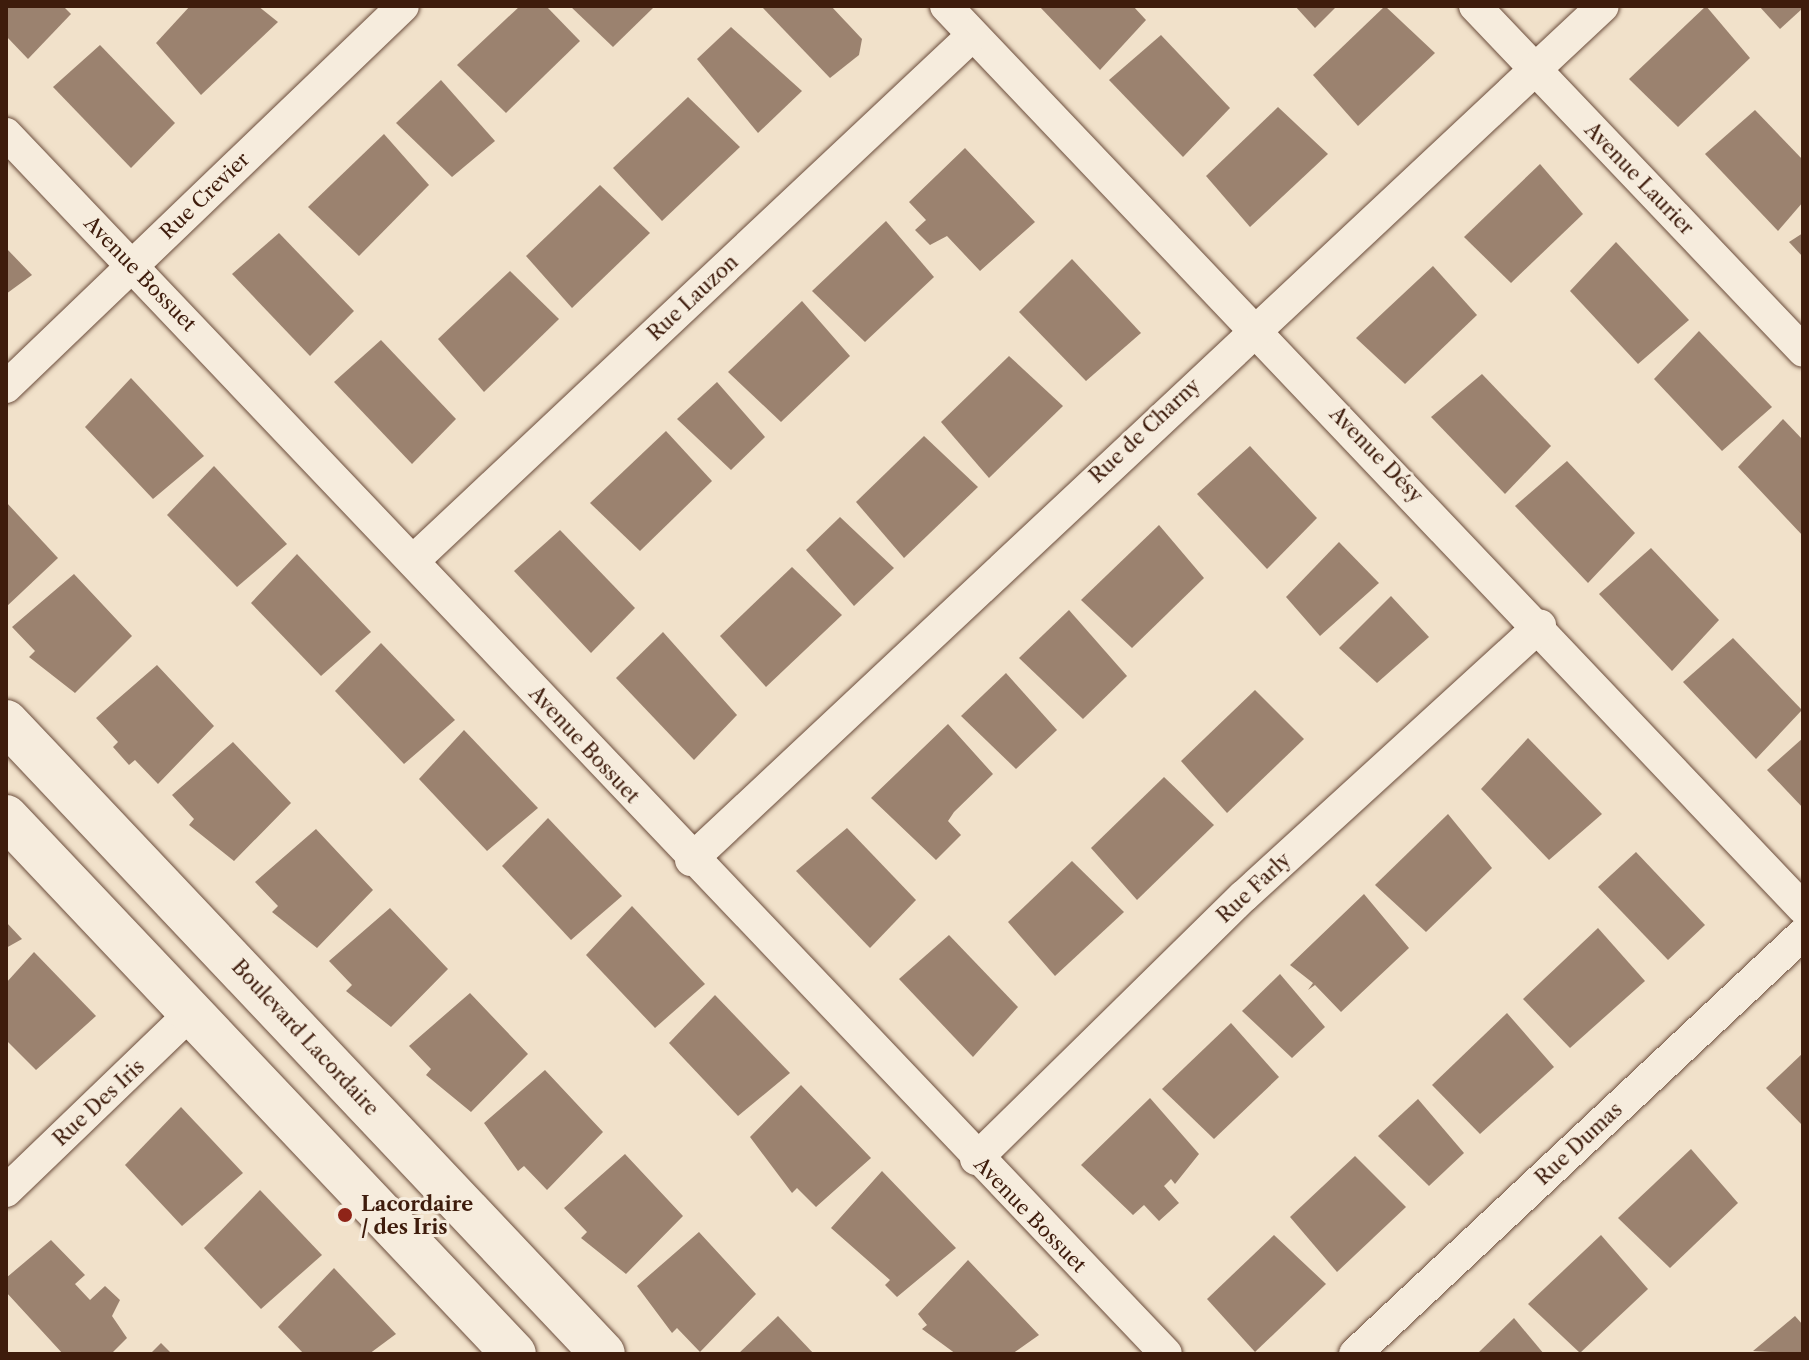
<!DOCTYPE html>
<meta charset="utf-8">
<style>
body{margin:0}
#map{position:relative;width:1809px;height:1360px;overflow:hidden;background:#f1e1ca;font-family:"Libre Caslon Text",serif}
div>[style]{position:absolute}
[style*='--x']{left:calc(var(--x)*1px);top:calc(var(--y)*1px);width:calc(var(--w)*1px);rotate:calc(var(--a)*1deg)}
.building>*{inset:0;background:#9b826f}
.roads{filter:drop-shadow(0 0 2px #6b4d3c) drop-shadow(0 0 2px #6b4d3c)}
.minor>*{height:32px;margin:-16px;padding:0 16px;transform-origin:16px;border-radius:16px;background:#f6ecdd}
.secondary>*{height:44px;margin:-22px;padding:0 22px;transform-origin:22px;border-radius:22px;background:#f6ecdd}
.dots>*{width:22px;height:22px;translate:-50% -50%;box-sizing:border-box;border:4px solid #f6ecdd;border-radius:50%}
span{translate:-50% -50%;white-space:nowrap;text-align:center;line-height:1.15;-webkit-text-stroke:6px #f6ecdd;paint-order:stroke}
.street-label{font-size:20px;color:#3e1c0c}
.poi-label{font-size:20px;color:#3e1c0c;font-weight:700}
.left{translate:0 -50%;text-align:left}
.frame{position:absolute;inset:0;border:8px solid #3e1c0c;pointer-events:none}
</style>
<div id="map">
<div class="building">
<i style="clip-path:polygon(6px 6px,63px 6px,71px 14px,28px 59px,6px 36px)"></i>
<i style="clip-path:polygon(190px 6px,258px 6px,278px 22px,201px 95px,156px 43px)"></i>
<i style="clip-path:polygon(520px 6px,546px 6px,580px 41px,506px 113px,457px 65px)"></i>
<i style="clip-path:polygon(570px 6px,652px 6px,653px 8px,613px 47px)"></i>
<i style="clip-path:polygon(761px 6px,831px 6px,862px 39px,859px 55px,830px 78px)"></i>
<i style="clip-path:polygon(1039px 6px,1133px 6px,1146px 20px,1100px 70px)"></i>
<i style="clip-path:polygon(1295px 6px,1337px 6px,1315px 28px)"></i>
<i style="clip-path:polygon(1385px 6px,1435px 53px,1358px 126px,1313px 75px)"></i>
<i style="clip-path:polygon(1706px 6px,1750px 58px,1678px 127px,1629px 79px)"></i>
<i style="clip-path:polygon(1759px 6px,1803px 6px,1803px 8px,1780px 29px)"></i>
<i style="clip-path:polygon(731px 27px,802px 91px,758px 133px,697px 59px)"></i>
<i style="clip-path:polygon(1161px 35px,1230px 108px,1183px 157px,1109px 80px)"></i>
<i style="clip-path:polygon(100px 45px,175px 123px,131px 168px,53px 87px)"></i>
<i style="clip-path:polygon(441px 80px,495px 141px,452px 177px,396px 123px)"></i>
<i style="clip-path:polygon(688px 97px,740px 147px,662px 221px,613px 168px)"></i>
<i style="clip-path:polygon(1278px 107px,1328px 154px,1250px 227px,1206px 176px)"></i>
<i style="clip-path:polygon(1755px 110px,1803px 160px,1803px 202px,1778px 231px,1705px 154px)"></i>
<i style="clip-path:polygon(384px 134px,429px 185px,359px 256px,308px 207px)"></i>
<i style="clip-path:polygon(965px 148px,1035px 222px,980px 271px,947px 236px,930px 245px,915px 230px,926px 220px,909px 202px)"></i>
<i style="clip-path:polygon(1540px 164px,1583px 214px,1511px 283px,1464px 237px)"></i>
<i style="clip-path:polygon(600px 185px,650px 233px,572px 308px,526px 256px)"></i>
<i style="clip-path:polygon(886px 221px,934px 277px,865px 342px,812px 291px)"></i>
<i style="clip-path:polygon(279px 233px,354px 311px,310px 356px,232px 274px)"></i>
<i style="clip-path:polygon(1803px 233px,1803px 257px,1789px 242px)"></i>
<i style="clip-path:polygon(1616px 242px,1689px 320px,1638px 364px,1570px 291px)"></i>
<i style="clip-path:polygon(6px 248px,32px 275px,6px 294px)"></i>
<i style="clip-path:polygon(1072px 259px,1141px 333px,1086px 381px,1019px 312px)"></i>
<i style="clip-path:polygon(1433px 266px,1477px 315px,1405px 384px,1356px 338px)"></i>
<i style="clip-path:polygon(510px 271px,559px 319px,484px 392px,438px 339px)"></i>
<i style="clip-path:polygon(802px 301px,850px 356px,781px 422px,728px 372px)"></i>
<i style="clip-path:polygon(1699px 331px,1772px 407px,1722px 451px,1654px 379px)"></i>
<i style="clip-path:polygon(381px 340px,456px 419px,412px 464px,334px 382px)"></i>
<i style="clip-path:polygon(1009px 356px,1063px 406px,989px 478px,941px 422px)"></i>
<i style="clip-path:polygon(1482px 374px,1551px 446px,1505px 494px,1431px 417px)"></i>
<i style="clip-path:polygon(131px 378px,204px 456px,153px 499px,85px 427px)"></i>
<i style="clip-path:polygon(717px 382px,765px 437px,731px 470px,677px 419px)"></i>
<i style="clip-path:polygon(1783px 419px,1803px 440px,1803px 536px,1738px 467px)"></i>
<i style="clip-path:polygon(666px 431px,712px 481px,640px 551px,590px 503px)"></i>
<i style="clip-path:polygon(924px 436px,978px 487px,904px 558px,856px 502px)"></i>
<i style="clip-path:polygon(1250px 446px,1317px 518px,1267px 569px,1197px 494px)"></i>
<i style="clip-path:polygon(1567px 461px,1635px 533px,1588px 583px,1515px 506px)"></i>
<i style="clip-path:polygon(214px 466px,287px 544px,237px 587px,167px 515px)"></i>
<i style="clip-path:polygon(6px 502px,58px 558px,6px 607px)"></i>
<i style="clip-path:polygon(840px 517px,894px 568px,854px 606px,806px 550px)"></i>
<i style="clip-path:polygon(1159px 525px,1204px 578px,1132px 648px,1081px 600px)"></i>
<i style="clip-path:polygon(560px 530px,635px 608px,591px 653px,514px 571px)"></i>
<i style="clip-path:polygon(1339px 542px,1379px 583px,1320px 636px,1286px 597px)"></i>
<i style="clip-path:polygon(1651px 548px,1719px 620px,1672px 671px,1599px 594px)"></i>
<i style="clip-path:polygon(297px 554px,371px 632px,321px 676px,251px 603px)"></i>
<i style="clip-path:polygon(792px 567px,842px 615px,766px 687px,720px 636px)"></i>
<i style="clip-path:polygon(74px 574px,132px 636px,75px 693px,29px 657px,35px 651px,12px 627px)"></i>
<i style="clip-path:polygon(1391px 596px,1429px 637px,1377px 683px,1339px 648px)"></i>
<i style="clip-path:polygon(1069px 610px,1127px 676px,1083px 719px,1019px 658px)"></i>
<i style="clip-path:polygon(663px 632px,737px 715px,694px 760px,616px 678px)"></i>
<i style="clip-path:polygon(1733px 638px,1802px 710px,1756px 759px,1683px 682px)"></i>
<i style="clip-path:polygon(381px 643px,455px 720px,404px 764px,335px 691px)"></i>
<i style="clip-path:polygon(157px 665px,214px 726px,158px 784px,135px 760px,129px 765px,113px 747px,118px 742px,96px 718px)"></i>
<i style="clip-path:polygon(1006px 673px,1057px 730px,1016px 769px,961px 716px)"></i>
<i style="clip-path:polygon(1255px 690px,1304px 739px,1227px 813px,1181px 761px)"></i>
<i style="clip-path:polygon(948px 724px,993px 774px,954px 812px,948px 821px,961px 835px,936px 860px,871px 798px)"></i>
<i style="clip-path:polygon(464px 730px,538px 808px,487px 851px,419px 779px)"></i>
<i style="clip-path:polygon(1528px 738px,1602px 814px,1549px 860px,1481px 789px)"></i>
<i style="clip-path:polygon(1803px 738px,1803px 808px,1767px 770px)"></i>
<i style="clip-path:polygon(233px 742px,291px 803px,234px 861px,189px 825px,194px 819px,172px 795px)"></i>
<i style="clip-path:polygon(1164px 777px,1214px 825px,1137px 900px,1091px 848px)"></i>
<i style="clip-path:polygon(1448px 814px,1492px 868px,1426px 932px,1375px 885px)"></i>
<i style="clip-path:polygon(548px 818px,622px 896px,571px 940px,502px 866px)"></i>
<i style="clip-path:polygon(847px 828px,916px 900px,870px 948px,796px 871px)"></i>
<i style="clip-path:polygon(316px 829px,373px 890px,317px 948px,272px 912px,278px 906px,255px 882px)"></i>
<i style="clip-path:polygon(1636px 852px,1705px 925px,1668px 960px,1598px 887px)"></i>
<i style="clip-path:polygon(1072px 861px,1124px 912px,1055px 976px,1008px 922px)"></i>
<i style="clip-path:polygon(1364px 894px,1409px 948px,1341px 1012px,1315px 985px,1308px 990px,1313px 983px,1290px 965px)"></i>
<i style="clip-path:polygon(632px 906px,705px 984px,655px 1028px,586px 955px)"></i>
<i style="clip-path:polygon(390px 908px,448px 969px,391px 1027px,346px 991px,352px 985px,329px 961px)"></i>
<i style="clip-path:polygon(6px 922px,22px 939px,6px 948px)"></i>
<i style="clip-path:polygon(1598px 928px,1645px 981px,1570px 1048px,1523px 999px)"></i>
<i style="clip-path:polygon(949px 935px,1018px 1007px,973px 1057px,899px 979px)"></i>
<i style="clip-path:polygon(34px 952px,96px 1016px,36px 1070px,6px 1040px,6px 983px)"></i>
<i style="clip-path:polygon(1280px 974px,1325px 1027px,1292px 1058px,1242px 1011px)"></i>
<i style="clip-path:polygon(470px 993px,528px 1054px,471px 1112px,426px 1075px,431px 1069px,409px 1046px)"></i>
<i style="clip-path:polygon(715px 995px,790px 1073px,738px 1116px,669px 1043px)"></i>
<i style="clip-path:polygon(1507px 1013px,1554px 1067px,1480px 1134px,1432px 1085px)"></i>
<i style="clip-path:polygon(1231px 1023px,1279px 1077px,1214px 1139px,1162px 1089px)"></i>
<i style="clip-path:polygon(1803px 1053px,1803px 1126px,1766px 1088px)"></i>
<i style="clip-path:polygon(545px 1070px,603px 1132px,547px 1190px,524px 1166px,518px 1171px,484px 1123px)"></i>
<i style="clip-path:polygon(801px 1085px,871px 1158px,816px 1207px,797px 1188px,792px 1193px,750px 1137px)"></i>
<i style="clip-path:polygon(1150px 1098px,1199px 1154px,1175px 1184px,1171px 1179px,1164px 1186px,1179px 1203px,1159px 1221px,1144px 1205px,1133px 1215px,1081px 1165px)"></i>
<i style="clip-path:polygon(1418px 1099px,1464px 1153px,1429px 1186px,1378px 1136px)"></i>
<i style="clip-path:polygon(181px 1107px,243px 1173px,182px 1226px,125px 1165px)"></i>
<i style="clip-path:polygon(1691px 1149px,1738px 1203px,1670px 1268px,1618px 1218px)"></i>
<i style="clip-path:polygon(625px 1154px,683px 1216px,626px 1274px,581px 1238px,587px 1232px,564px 1208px)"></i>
<i style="clip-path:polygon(1355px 1156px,1406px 1207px,1337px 1272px,1290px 1217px)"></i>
<i style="clip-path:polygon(882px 1171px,956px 1248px,897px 1297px,885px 1285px,890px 1280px,831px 1228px)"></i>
<i style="clip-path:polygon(260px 1190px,322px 1255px,261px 1309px,204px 1248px)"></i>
<i style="clip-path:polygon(699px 1232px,756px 1294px,700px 1352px,677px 1328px,672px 1333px,637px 1286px)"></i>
<i style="clip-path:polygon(1274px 1235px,1326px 1284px,1255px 1352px,1207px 1299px)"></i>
<i style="clip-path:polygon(1601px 1235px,1648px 1289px,1580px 1353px,1528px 1304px)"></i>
<i style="clip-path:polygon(51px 1240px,85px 1275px,75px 1284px,90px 1300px,105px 1286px,120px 1300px,112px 1316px,127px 1338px,111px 1354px,63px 1354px,6px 1292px,6px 1278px)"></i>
<i style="clip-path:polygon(968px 1260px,1039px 1335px,1012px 1354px,956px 1354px,922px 1329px,927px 1325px,918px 1314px)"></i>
<i style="clip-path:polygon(334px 1268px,396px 1334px,369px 1354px,304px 1354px,278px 1327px)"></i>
<i style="clip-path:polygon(778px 1316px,814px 1354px,738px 1354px)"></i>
<i style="clip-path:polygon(1795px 1316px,1803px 1325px,1803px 1354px,1753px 1351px)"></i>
<i style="clip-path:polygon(1514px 1318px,1544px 1354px,1477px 1354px)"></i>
<i style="clip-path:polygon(161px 1343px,172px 1354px,150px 1354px)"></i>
</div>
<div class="roads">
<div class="minor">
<i style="--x:946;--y:6;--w:1244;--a:46.47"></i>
<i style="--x:1475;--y:6;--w:476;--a:46.4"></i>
<i style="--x:6;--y:134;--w:1683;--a:46.44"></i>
<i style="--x:6;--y:387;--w:550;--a:-43.82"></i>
<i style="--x:413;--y:561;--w:768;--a:-43.21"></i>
<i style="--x:691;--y:860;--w:1249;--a:-43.12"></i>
<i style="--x:976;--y:1159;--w:375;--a:-44.5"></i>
<i style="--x:1244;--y:896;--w:401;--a:-42.4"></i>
<i style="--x:6;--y:1191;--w:257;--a:-43.9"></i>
<i style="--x:1355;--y:1354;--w:614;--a:-43.15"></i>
</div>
<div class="secondary">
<i style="--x:6;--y:722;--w:869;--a:46.63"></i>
<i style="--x:6;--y:817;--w:739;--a:46.59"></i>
</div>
</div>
<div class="dots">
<i style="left:345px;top:1215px;background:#8f2418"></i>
</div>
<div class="street-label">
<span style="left:1639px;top:179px;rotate:46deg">Avenue Laurier</span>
<span style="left:205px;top:196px;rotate:-44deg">Rue Crevier</span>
<span style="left:140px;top:274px;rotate:46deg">Avenue Bossuet</span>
<span style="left:693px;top:298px;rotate:-43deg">Rue Lauzon</span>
<span style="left:1145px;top:431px;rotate:-43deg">Rue de Charny</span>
<span style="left:1376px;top:455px;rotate:46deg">Avenue Désy</span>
<span style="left:584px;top:745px;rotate:47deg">Avenue Bossuet</span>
<span style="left:1254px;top:888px;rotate:-43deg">Rue Farly</span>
<span style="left:305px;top:1038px;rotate:47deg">Boulevard Lacordaire</span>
<span style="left:99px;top:1103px;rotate:-43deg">Rue Des Iris</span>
<span style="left:1579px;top:1144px;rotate:-43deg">Rue Dumas</span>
<span style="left:1030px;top:1215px;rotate:46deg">Avenue Bossuet</span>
</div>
<div class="poi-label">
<span class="left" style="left:361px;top:1216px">Lacordaire<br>/ des Iris</span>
</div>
<div class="frame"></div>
</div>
